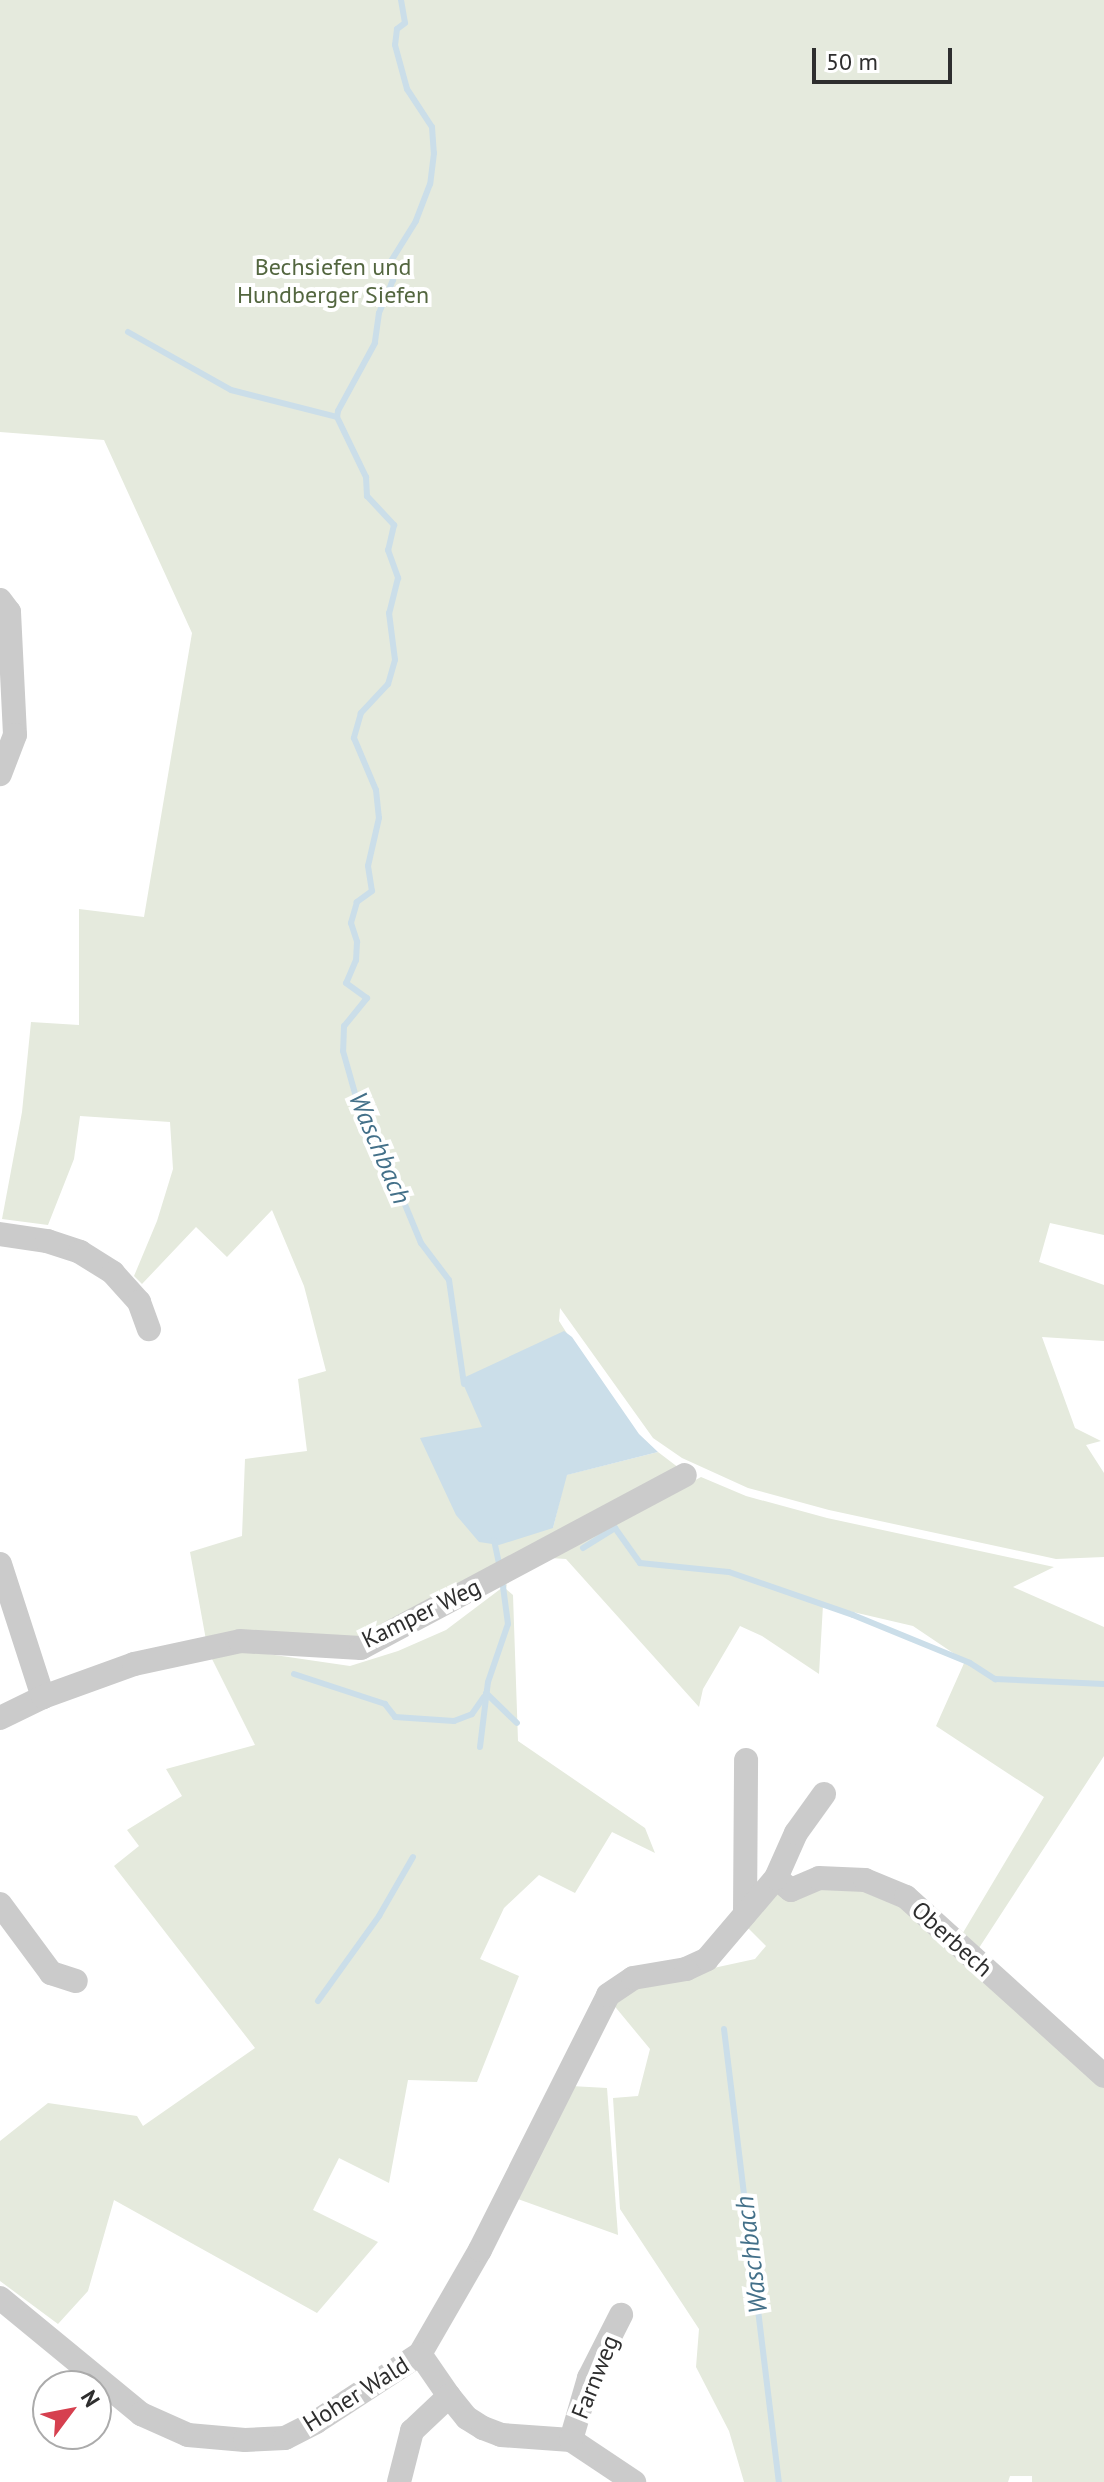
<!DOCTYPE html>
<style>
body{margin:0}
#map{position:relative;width:1104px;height:2482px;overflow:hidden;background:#fff;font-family:"PT Sans",sans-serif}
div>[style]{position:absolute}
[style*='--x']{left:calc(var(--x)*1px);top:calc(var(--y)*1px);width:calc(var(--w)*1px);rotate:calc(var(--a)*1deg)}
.green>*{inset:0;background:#e5eadd}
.water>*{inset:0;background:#cbdee9}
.stream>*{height:6px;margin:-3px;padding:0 3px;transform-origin:3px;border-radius:3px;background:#cbdee9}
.minor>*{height:24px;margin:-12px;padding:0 12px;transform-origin:12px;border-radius:12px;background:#cbcbcb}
span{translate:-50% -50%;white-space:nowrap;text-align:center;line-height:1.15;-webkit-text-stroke:8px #fff;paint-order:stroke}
.park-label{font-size:24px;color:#53663f}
.street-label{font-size:24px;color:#2e2e2e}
.water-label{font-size:26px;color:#437089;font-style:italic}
.north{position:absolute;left:32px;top:2370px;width:80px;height:80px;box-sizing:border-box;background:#fff;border:2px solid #ababab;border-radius:50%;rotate:58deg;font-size:22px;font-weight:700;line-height:32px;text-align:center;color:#2e2e2e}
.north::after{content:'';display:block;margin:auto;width:28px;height:36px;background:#d6404f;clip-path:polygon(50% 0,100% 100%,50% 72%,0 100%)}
.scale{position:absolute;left:812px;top:48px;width:140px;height:36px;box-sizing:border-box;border:4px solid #2e2e2e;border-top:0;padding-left:10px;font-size:24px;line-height:28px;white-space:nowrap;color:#2e2e2e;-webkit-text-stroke:6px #fff;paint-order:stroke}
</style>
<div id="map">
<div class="green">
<i style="clip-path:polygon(0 0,1104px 0,1104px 1235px,1050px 1223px,1039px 1262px,1104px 1285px,1104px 1341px,1042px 1337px,1075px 1428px,1101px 1441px,1086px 1445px,1104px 1473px,1104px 1557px,1056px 1559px,829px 1510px,748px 1488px,682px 1458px,653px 1438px,560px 1308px,559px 1321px,568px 1335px,553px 1528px,566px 1475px,658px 1452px,679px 1468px,392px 1637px,206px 1640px,190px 1552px,242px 1536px,245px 1459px,307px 1451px,298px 1379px,326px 1371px,304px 1286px,272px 1210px,227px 1257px,196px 1227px,142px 1284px,134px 1276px,157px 1221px,173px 1169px,170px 1122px,80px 1116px,74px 1159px,48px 1225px,2px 1219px,22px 1112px,31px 1022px,79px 1025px,79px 909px,144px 917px,192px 633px,104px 440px,0 432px)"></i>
<i style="clip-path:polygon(701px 1477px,746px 1496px,827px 1518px,1054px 1567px,1013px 1587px,1104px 1627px,1104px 1756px,977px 1951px,961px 1936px,1044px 1797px,936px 1726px,965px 1661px,913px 1626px,823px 1605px,819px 1674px,762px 1636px,740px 1626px,703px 1689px,699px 1707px,566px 1559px,550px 1558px)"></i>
<i style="clip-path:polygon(507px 1584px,506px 1589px,513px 1595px,518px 1741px,645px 1828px,655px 1853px,612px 1832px,575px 1893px,539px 1875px,504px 1908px,480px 1959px,519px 1976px,477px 2082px,408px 2080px,389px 2183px,339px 2158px,313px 2210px,378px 2242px,317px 2313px,114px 2200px,88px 2291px,58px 2324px,0 2281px,0 2141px,48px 2103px,137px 2116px,143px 2126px,255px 2048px,114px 1866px,139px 1846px,127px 1830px,182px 1796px,166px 1769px,255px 1745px,210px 1655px,247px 1651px,350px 1666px,398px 1651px,446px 1630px)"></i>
<i style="clip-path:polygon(807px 1886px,885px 1892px,1104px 2085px,1104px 2482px,1032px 2482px,1032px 2476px,1010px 2476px,1008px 2482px,744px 2482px,729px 2431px,696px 2367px,699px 2329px,620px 2209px,613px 2098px,638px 2096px,650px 2049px,612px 2003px,626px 1987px,755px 1959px,766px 1946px,745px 1925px,778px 1891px)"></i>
<i style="clip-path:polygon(571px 2086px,607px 2088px,618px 2235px,515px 2198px)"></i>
</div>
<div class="water">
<i style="clip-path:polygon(564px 1331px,572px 1337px,639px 1434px,658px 1452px,567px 1475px,553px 1528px,499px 1545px,479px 1542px,456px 1515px,420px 1438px,482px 1427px,461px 1379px)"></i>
</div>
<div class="stream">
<i style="--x:401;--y:0;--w:23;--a:80"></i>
<i style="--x:405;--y:23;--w:10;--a:143"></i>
<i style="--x:397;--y:29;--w:16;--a:97"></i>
<i style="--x:395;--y:45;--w:46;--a:74.7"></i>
<i style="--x:407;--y:89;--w:45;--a:56.7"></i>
<i style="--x:432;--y:127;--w:26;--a:86"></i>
<i style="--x:434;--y:153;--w:31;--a:97"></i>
<i style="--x:430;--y:184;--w:40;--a:111"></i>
<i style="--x:416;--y:221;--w:53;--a:121.9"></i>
<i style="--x:388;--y:266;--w:15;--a:70"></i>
<i style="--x:393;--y:280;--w:36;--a:113"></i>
<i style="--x:379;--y:313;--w:30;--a:98"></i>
<i style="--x:375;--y:343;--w:77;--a:118.6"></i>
<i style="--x:338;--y:411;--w:6;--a:99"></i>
<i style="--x:337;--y:417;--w:67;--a:64.2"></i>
<i style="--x:366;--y:477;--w:19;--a:87"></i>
<i style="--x:367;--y:496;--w:40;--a:47"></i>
<i style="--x:394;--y:525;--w:26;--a:103"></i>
<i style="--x:388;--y:550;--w:30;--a:70"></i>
<i style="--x:398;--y:578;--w:36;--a:104"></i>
<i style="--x:389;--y:613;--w:47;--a:82.7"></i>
<i style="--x:395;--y:660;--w:25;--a:106"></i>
<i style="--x:388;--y:684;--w:40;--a:133"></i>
<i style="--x:361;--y:713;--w:26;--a:106"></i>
<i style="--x:354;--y:738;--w:56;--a:67.1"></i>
<i style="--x:376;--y:790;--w:28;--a:84"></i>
<i style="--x:379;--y:818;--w:49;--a:102.9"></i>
<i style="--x:368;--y:866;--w:25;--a:81"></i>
<i style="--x:372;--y:891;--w:19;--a:144"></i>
<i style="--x:357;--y:902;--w:22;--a:106"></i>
<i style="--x:351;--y:923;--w:20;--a:72"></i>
<i style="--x:357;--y:942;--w:18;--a:93"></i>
<i style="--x:356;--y:960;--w:25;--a:113"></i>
<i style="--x:346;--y:983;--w:26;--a:36"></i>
<i style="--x:367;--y:998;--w:36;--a:129"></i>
<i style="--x:344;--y:1026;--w:25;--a:92"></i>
<i style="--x:343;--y:1051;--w:70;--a:74.2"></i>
<i style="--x:362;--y:1118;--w:60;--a:61.3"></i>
<i style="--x:391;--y:1171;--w:78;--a:67.4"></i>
<i style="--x:421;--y:1243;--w:46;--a:52.9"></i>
<i style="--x:449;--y:1280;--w:105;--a:81.8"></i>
<i style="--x:128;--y:332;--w:118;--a:29.4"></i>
<i style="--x:231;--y:390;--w:109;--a:14.3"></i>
<i style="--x:494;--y:1540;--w:29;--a:78"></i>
<i style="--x:583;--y:1548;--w:38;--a:-32"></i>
<i style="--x:615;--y:1528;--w:43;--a:54.5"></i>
<i style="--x:640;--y:1563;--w:89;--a:5.8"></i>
<i style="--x:729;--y:1572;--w:131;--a:19.1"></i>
<i style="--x:853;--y:1615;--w:126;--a:22.3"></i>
<i style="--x:970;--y:1663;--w:30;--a:33"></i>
<i style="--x:995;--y:1679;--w:109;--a:2.6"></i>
<i style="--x:294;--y:1674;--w:96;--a:18.2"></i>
<i style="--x:385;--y:1704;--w:16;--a:52"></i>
<i style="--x:395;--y:1717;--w:59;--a:3.9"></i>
<i style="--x:454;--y:1721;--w:19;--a:-21"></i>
<i style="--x:472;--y:1714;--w:21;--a:-55"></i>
<i style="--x:486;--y:1693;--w:43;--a:44.1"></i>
<i style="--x:480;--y:1747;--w:65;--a:-83"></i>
<i style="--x:488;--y:1682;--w:61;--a:-71"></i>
<i style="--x:508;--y:1624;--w:45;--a:-97.6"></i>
<i style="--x:318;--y:2001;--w:105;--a:-54.3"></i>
<i style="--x:379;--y:1916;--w:68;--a:-60"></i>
<i style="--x:724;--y:2029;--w:456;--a:83.1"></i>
</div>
<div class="minor">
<i style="--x:0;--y:600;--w:15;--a:53"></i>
<i style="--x:9;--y:612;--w:123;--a:87.2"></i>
<i style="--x:15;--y:735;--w:42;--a:111"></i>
<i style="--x:0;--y:1234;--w:48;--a:8.5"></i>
<i style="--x:47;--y:1241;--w:35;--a:18"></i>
<i style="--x:80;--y:1252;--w:39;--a:32"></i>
<i style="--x:113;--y:1273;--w:39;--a:48"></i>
<i style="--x:139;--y:1302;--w:29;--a:70"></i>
<i style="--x:0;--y:1564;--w:140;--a:72.1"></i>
<i style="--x:0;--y:1718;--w:48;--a:-26"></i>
<i style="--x:43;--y:1697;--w:97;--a:-19.9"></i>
<i style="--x:134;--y:1664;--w:108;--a:-12.2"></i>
<i style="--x:240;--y:1641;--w:121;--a:3.3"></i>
<i style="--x:361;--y:1648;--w:367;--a:-28.1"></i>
<i style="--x:776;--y:1878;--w:19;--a:39"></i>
<i style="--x:791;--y:1890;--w:30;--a:-23"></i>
<i style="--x:819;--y:1878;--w:46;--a:2.5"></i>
<i style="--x:865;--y:1880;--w:44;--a:22.5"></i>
<i style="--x:906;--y:1897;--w:267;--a:42.1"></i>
<i style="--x:0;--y:1904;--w:86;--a:53.5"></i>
<i style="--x:51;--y:1973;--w:26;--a:18"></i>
<i style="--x:745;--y:1914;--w:154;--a:-89.6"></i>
<i style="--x:0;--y:2298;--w:183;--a:39.4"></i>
<i style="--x:141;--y:2414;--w:51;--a:24.1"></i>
<i style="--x:188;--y:2435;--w:57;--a:5"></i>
<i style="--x:245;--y:2440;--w:40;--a:-2.9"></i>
<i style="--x:285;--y:2438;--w:35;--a:-27"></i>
<i style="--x:316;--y:2422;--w:124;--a:-33.2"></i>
<i style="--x:420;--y:2354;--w:120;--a:-60"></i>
<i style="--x:480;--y:2250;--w:285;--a:-63.3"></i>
<i style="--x:608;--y:1995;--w:30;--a:-34"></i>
<i style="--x:633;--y:1978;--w:54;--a:-9.6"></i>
<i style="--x:686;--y:1969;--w:23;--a:-25"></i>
<i style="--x:707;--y:1959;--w:106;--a:-49.6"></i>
<i style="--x:776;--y:1878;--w:49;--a:-66"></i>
<i style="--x:796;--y:1833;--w:48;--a:-54.3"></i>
<i style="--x:420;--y:2354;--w:51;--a:55.4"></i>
<i style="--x:449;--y:2396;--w:28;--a:51"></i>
<i style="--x:467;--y:2418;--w:19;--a:32"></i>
<i style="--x:483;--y:2428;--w:19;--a:21"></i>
<i style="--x:501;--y:2435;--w:70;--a:4.1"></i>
<i style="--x:571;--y:2440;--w:76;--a:33.7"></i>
<i style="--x:571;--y:2440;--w:65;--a:-73.8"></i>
<i style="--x:589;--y:2378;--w:71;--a:-63.1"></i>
<i style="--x:399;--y:2482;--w:53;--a:-75.7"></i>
<i style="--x:412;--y:2431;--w:51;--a:-43.4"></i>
</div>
<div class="park-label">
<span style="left:333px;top:281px">Bechsiefen und<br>Hundberger Siefen</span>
</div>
<div class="street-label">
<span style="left:421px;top:1613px;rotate:-26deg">Kamper Weg</span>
<span style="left:952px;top:1939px;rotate:42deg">Oberbech</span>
<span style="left:595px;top:2377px;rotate:-68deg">Farnweg</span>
<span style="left:356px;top:2394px;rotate:-32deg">Hoher Wald</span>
</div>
<div class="water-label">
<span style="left:380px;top:1148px;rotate:67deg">Waschbach</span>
<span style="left:751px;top:2255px;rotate:-97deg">Waschbach</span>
</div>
<div class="north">N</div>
<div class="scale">50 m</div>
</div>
